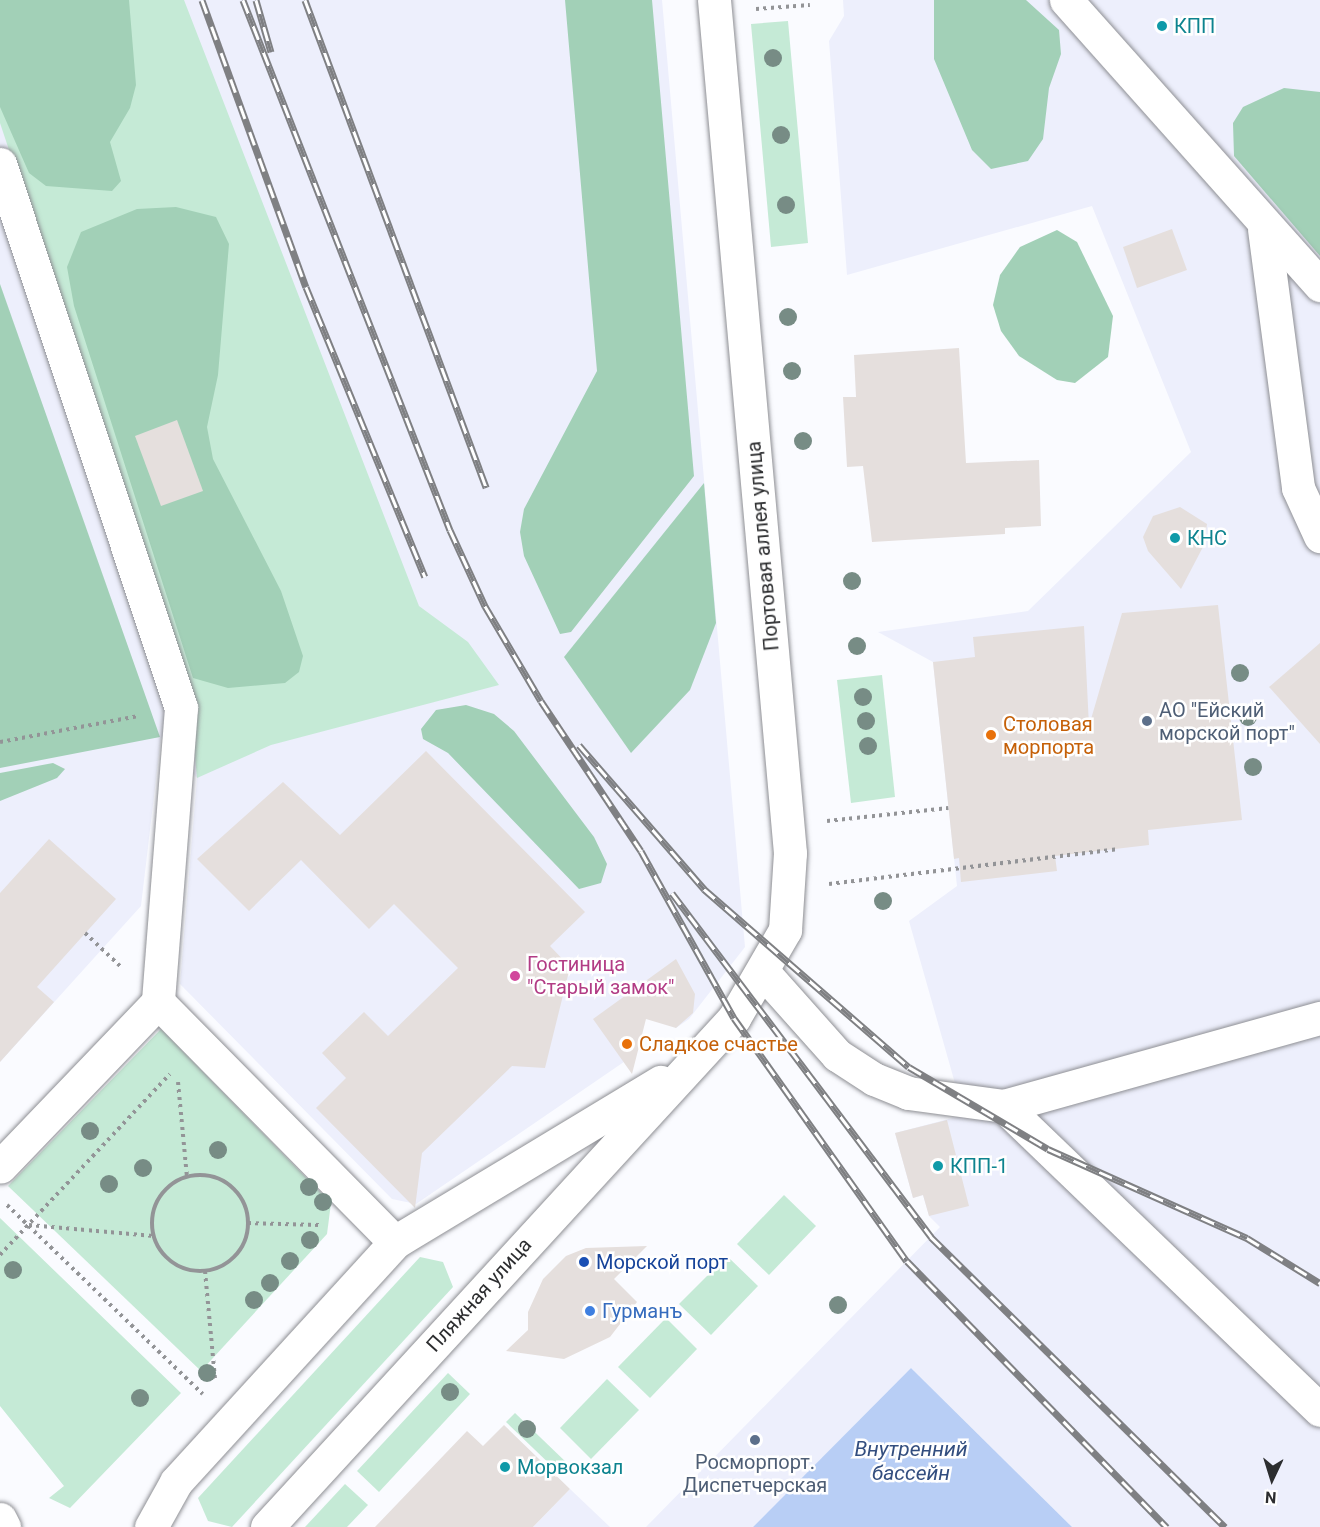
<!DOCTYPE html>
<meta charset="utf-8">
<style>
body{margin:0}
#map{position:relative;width:1320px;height:1527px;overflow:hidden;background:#fafbff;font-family:Roboto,sans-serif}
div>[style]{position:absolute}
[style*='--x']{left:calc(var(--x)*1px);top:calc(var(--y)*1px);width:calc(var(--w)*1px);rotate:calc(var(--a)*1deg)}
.built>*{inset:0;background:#edeffc}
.green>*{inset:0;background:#c5ead6}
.forest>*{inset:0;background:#a2d0b7}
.water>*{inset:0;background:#b8cef5}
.building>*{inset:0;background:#e5dfdd}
.path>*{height:4px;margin-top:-2px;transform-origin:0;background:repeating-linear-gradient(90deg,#939497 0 3px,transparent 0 7.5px)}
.path>.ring{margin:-2px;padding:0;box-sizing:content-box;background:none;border:4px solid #939497;border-radius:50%}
.roads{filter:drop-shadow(0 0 2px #8e8f94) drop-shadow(0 0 2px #8e8f94)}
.minor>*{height:33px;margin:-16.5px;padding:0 16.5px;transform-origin:16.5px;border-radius:16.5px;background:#fff}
.rail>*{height:7px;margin-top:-3.5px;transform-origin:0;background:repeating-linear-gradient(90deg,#fff 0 14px,#7f8083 0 28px);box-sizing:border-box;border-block:2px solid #7f8083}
.trees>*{width:18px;height:18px;margin:-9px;border-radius:50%;background:#778c85}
.dots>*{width:16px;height:16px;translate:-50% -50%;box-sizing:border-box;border:3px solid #fff;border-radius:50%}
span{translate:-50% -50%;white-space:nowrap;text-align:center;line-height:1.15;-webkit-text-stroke:5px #fff;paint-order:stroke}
.culture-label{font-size:20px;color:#0d838f}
.left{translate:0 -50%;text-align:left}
.street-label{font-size:20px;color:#2c2d2f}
.service-label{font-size:20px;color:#4e5e75}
.food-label{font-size:20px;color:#c56008}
.hotel-label{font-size:20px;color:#b23c85}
.transit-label{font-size:20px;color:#164399}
.shop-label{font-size:20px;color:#366cbe}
.water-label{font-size:21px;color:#334e7f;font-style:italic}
.north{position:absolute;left:1242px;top:1449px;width:60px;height:60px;-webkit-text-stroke:4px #fff;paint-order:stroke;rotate:184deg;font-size:16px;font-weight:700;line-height:24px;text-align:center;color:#2c2d2f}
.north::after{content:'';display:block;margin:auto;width:21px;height:27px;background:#2c2d2f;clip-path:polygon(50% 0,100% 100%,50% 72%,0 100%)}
</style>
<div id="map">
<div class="built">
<i style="clip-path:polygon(0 0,662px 0,745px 947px,689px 1019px,676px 1028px,656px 1011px,630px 1030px,637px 1053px,416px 1204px,392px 1199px,180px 984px,197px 778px,161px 737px,141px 906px,0 1062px)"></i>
<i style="clip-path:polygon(843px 0,1320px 0,1320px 1527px,1072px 1527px,911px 1368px,753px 1527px,646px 1527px,940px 1227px,929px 1216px,923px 1195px,913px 1198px,895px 1133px,964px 1115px,909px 921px,957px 886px,933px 662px,878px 632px,1028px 611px,1191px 452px,1092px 206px,847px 275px,829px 41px,844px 16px)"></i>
<i style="clip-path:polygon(570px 1489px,610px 1527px,533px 1527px)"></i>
</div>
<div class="green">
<i style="clip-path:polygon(0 0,184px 0,419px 606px,468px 642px,499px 685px,271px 745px,197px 778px,188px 686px,0 123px)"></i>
<i style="clip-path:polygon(788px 21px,808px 243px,771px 247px,751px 24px)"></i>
<i style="clip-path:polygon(882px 675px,895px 797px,851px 803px,837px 680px)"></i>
<i style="clip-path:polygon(161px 1029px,331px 1203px,327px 1234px,201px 1371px,8px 1186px)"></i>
<i style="clip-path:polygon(784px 1195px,816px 1226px,769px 1275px,737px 1244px)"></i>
<i style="clip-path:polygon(0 1218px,181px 1393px,70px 1508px,49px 1498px,64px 1486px,0 1406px)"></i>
<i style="clip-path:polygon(727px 1256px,758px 1286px,711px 1335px,679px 1304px)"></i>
<i style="clip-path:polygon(420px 1257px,443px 1262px,453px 1287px,232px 1527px,208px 1521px,198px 1498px)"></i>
<i style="clip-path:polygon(666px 1318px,697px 1349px,650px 1398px,618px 1367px)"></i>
<i style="clip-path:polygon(448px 1373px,470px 1394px,379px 1492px,357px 1471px)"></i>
<i style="clip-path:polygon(607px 1379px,639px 1410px,591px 1459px,560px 1428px)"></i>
<i style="clip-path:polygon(515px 1413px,568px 1464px,559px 1473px,506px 1422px)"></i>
<i style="clip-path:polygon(345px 1484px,368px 1505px,347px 1527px,305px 1527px)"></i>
</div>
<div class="forest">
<i style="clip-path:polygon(0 0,129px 0,136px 85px,130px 108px,110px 142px,121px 181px,112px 191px,46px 186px,29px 173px,0 107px)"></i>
<i style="clip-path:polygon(565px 0,652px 0,694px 476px,571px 632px,560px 634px,524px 556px,520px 532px,524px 509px,597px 371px)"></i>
<i style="clip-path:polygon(934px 0,1026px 0,1059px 30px,1061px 54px,1049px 88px,1043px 139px,1028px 161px,991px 169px,972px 150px,934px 59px)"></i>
<i style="clip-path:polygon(1284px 88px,1320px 92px,1320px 256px,1234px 156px,1233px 123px,1243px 107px)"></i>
<i style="clip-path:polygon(176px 207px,216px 217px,229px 244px,218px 375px,207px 427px,213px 459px,281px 591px,303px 656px,299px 672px,285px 683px,228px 688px,193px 678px,74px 306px,67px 267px,81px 232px,137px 209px)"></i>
<i style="clip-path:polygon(1057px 230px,1077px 242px,1113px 316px,1108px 357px,1075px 383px,1057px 380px,1019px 356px,1001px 331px,993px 305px,1000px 275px,1020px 247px)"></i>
<i style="clip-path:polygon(0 284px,160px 737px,0 768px)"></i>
<i style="clip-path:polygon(704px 483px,716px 623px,690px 690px,631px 753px,564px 657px)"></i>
<i style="clip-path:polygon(466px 705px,494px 714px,514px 731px,594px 837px,607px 864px,601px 883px,579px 889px,448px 753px,423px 739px,421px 729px,436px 710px)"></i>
<i style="clip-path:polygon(53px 763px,65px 769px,57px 778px,0 801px,0 773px)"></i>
</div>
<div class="water">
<i style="clip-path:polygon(911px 1368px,1072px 1527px,753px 1527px)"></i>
</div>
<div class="building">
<i style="clip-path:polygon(1172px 229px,1187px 270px,1137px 288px,1123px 247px)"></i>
<i style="clip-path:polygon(959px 348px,966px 463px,1039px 460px,1041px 526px,1005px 528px,1005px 534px,872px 542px,863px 466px,847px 467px,843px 397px,856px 397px,854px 355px)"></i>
<i style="clip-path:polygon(177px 420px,203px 491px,161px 506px,135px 436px)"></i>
<i style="clip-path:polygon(1180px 507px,1207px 524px,1204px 545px,1181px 589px,1148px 551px,1143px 537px,1153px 516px)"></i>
<i style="clip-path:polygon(1218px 605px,1242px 820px,1148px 830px,1149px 845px,1055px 856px,1057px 871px,961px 882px,959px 858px,954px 859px,933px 662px,975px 657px,973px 637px,1084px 626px,1089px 726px,1122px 613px)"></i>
<i style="clip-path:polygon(1320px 643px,1320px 744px,1269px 687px)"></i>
<i style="clip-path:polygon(426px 751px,585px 912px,550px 946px,570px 967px,545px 1068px,512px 1066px,422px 1153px,415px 1208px,316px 1108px,346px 1078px,322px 1053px,364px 1012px,388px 1036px,458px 968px,394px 904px,369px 929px,301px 860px,249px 911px,197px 859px,283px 782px,340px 835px)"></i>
<i style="clip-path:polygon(49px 839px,116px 899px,37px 987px,54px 1002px,0 1062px,0 893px)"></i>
<i style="clip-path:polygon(676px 959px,695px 994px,693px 1013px,676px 1028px,646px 1019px,632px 1074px,593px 1019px)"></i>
<i style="clip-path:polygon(947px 1120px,969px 1206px,929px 1216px,923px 1195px,913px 1198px,895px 1133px)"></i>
<i style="clip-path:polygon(647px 1246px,614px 1279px,637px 1302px,610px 1337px,564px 1359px,506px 1351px,528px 1330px,528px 1312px,543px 1279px,566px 1256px,586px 1248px)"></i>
<i style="clip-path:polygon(504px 1425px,570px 1489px,533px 1527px,375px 1527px,467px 1431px,483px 1446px)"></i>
</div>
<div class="path">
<i style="--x:756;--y:9;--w:54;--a:-4.2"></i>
<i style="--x:0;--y:742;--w:141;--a:-10.6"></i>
<i style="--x:827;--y:821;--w:122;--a:-6.1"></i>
<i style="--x:829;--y:884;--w:292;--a:-6.9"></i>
<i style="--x:85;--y:933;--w:48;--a:43.3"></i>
<i style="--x:178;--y:1082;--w:95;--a:84.6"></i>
<i class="ring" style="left:152px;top:1175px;width:92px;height:92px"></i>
<i style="--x:7;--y:1205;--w:272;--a:44"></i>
<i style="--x:248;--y:1223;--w:71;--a:1.6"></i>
<i style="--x:29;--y:1225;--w:125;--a:5"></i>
<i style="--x:0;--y:1255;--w:248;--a:-46.8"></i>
<i style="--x:205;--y:1271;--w:108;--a:84.7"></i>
</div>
<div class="roads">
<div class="minor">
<i style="--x:1066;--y:0;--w:382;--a:48.3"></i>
<i style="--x:0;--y:164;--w:573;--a:71.6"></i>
<i style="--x:181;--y:708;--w:295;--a:94.5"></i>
<i style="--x:158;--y:1002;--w:228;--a:133.8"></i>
<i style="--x:1264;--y:229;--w:261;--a:82.5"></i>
<i style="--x:1298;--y:488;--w:53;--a:65.4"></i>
<i style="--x:764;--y:973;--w:110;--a:48.3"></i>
<i style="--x:837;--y:1055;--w:44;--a:33"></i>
<i style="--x:874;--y:1079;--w:37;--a:22"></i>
<i style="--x:908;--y:1093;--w:97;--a:7.7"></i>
<i style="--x:1004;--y:1106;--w:328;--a:-15.6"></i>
<i style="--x:158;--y:1002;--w:337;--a:45.4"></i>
<i style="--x:1004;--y:1106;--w:438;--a:43.9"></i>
<i style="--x:0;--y:1519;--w:9;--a:63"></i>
<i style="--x:151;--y:1527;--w:51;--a:-60.9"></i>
<i style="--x:176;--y:1482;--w:325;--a:-47.6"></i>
<i style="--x:395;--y:1242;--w:310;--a:-31.1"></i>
<i style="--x:267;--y:1527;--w:691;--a:-47.46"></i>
<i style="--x:734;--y:1018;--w:102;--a:-59.9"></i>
<i style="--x:785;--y:930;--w:77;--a:-86.3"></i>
<i style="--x:790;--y:853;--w:856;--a:-95.09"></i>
</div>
</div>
<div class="rail">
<i style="--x:202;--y:0;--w:305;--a:70.1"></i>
<i style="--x:306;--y:287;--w:313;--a:67.7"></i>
<i style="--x:243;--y:0;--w:569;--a:68.67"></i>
<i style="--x:450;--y:530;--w:84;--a:65.3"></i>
<i style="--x:485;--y:606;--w:110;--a:59.5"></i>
<i style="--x:541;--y:701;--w:180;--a:56.3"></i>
<i style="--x:641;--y:851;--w:191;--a:60.9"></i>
<i style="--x:734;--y:1018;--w:298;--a:54.6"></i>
<i style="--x:907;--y:1261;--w:372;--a:45.7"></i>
<i style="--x:256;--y:0;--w:54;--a:73.9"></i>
<i style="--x:305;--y:0;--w:520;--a:69.61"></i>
<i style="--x:579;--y:745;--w:191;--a:49"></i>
<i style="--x:704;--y:889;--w:271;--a:41"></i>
<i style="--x:909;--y:1067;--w:161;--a:30.5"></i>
<i style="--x:1048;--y:1149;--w:218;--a:24.1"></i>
<i style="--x:1247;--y:1238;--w:86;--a:31.7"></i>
<i style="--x:672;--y:893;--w:431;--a:53"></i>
<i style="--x:931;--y:1237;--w:413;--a:44.6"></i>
</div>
<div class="trees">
<i style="left:773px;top:58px"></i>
<i style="left:781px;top:135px"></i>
<i style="left:786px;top:205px"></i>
<i style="left:788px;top:317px"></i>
<i style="left:792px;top:371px"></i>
<i style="left:803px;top:441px"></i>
<i style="left:852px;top:581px"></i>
<i style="left:857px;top:646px"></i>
<i style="left:1240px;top:673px"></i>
<i style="left:863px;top:697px"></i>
<i style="left:1248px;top:717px"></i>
<i style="left:866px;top:721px"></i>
<i style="left:868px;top:746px"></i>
<i style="left:1253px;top:767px"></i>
<i style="left:883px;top:901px"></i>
<i style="left:90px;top:1131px"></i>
<i style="left:218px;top:1150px"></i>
<i style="left:143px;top:1168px"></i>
<i style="left:109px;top:1184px"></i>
<i style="left:309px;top:1187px"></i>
<i style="left:323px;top:1202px"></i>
<i style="left:310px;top:1240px"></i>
<i style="left:290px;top:1261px"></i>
<i style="left:13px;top:1270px"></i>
<i style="left:270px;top:1283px"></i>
<i style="left:254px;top:1300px"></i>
<i style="left:838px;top:1305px"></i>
<i style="left:207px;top:1373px"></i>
<i style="left:450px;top:1392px"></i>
<i style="left:140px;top:1398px"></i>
<i style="left:527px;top:1429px"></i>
</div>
<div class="dots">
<i style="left:1162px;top:26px;background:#0f9aa8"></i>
<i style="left:1175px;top:538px;background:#0f9aa8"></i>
<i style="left:1147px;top:721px;background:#5c6f8a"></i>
<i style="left:991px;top:735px;background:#e8710a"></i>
<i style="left:515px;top:976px;background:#d1479c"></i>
<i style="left:627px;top:1044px;background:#e8710a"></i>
<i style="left:938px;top:1166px;background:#0f9aa8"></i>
<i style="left:584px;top:1262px;background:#1a4fb4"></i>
<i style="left:590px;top:1311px;background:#3f7fe0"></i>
<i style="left:755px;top:1440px;background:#5c6f8a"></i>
<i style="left:505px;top:1467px;background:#0f9aa8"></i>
</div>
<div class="culture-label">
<span class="left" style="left:1174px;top:26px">КПП</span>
<span class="left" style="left:1187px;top:538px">КНС</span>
<span class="left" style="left:950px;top:1166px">КПП-1</span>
<span class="left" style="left:517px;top:1467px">Морвокзал</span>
</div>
<div class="street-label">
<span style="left:763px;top:546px;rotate:-95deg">Портовая аллея улица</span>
<span style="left:479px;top:1295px;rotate:-48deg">Пляжная улица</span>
</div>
<div class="service-label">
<span class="left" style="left:1159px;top:722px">АО "Ейский<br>морской порт"</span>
<span style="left:755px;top:1474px">Росморпорт.<br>Диспетчерская</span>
</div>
<div class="food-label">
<span class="left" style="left:1003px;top:736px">Столовая<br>морпорта</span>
<span class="left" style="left:639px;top:1044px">Сладкое счастье</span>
</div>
<div class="hotel-label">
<span class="left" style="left:527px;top:976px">Гостиница<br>"Старый замок"</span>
</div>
<div class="transit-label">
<span class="left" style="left:596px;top:1262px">Морской порт</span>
</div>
<div class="shop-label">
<span class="left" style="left:602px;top:1311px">Гурманъ</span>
</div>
<div class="water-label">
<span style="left:911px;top:1461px">Внутренний<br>бассейн</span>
</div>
<div class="north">N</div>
</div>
